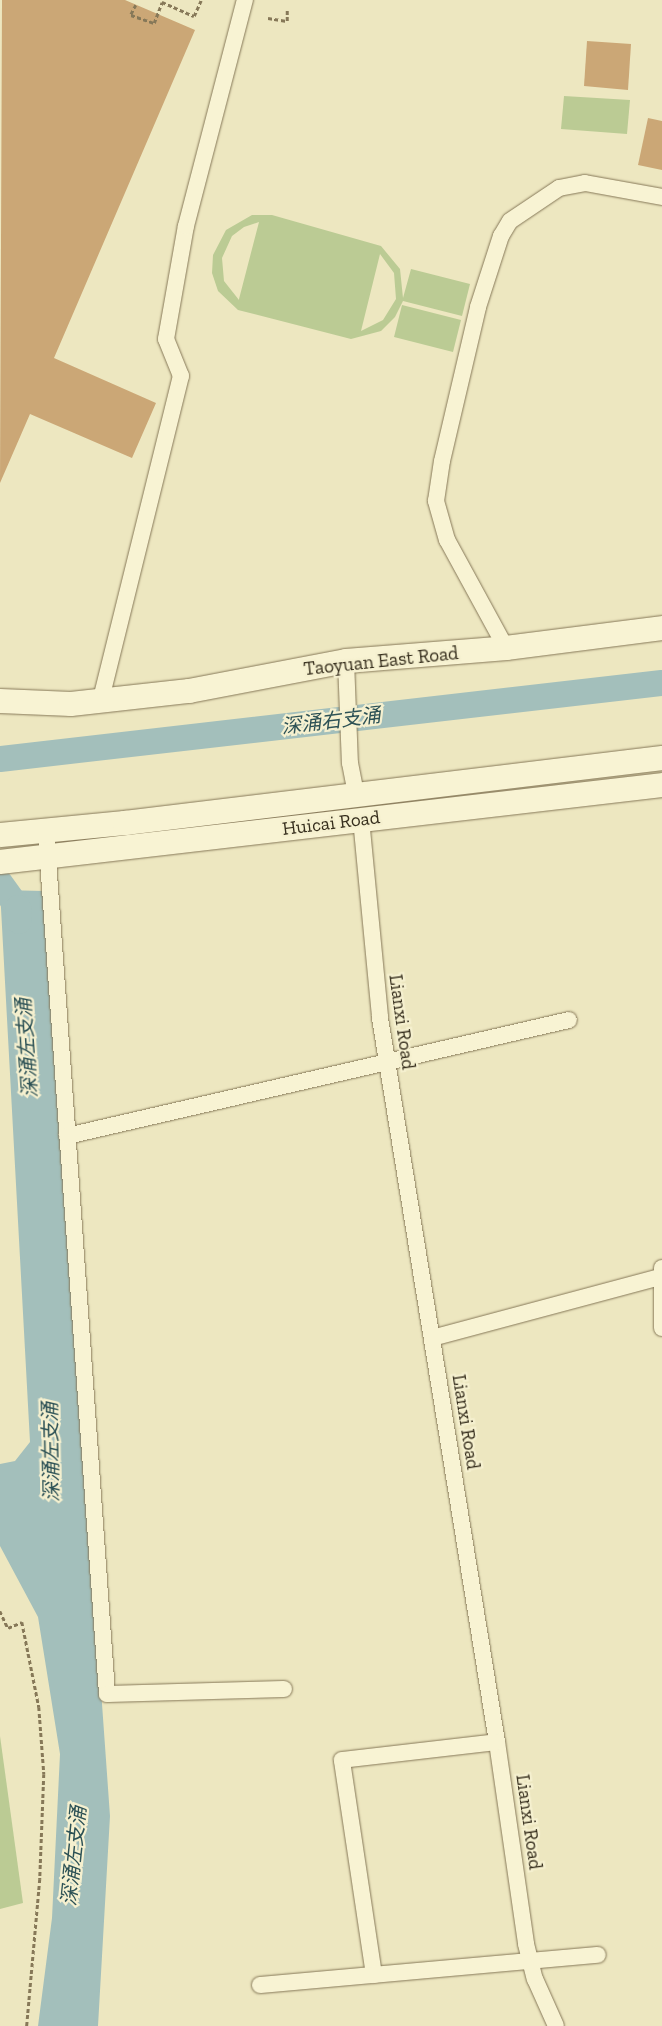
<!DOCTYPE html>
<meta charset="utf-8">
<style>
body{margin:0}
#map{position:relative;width:662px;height:2026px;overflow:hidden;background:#ede7c0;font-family:"Zilla Slab","Noto Sans SC",serif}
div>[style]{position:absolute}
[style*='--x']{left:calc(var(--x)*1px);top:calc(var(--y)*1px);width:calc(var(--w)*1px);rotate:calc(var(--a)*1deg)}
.green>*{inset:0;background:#bbcb94}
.water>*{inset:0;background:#a3bfbb}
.river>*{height:26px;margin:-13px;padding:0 13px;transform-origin:13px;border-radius:13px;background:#a3bfbb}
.building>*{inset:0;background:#cba776}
.path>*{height:2.5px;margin-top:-1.25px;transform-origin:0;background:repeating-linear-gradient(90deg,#867858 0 4px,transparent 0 6.5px)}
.roads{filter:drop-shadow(0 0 1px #867858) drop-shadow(0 0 1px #867858)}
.street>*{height:16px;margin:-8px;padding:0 8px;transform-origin:8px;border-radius:8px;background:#f8f3d3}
.secondary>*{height:24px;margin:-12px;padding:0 12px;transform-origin:12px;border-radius:12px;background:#f8f3d3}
span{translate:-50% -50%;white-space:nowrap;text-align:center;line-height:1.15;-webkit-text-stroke:4.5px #f5f0cf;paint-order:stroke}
.street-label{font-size:19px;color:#352d1c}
.water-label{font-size:20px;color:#2c5155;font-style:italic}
</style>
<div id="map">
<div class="green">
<i style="clip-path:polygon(564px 96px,630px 100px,627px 134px,561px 129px)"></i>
<i style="clip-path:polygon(evenodd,252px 215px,272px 215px,381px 246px,400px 269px,403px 298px,411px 269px,470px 284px,462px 316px,403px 301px,395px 317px,381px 331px,351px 339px,238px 310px,218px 291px,212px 273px,213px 255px,226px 230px,252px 215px,259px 222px,239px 299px,239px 300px,224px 281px,222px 258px,232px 236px,244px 227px,259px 222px,252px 215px,380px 254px,394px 273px,396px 299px,383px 320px,361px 331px,380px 254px)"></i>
<i style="clip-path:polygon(402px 305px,461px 320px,453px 352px,394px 337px)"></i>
<i style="clip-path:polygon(0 1736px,23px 1903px,0 1909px)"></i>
</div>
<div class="water">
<i style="clip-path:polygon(0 890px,44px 891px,110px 1816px,98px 2026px,38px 2026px,52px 1918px,60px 1754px,38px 1617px,0 1546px,0 1464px,15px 1461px,30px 1442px)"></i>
</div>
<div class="river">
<i style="--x:0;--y:759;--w:666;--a:-6.55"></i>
<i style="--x:0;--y:883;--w:31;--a:54"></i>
<i style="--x:18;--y:908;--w:13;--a:86"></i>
</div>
<div class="building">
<i style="clip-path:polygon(2px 0,125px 0,195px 30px,54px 358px,156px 403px,132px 458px,30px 414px,0 483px)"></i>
<i style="clip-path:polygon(587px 41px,631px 44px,628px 90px,584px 86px)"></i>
<i style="clip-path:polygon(648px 118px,662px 121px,662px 170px,638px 165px)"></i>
</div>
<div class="path">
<i style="--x:136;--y:5;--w:11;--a:117"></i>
<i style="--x:131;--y:15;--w:24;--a:19"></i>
<i style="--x:154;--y:23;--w:22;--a:-69"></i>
<i style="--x:162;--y:2;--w:35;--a:24"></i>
<i style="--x:194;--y:16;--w:17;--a:-66"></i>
<i style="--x:268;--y:18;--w:19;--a:9"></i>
<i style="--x:287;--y:21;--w:13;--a:-90"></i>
<i style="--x:0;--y:1611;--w:19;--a:65"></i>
<i style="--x:8;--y:1628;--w:15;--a:-23"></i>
<i style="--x:22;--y:1622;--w:87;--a:78.7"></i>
<i style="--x:39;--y:1707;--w:67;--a:85.7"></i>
<i style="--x:44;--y:1774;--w:105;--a:92.2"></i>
<i style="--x:40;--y:1879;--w:148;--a:95.1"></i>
</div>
<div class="roads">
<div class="street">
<i style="--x:506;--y:648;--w:123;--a:-118.6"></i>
<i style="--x:447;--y:540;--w:41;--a:-105.8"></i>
<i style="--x:436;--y:501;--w:40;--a:-81.5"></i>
<i style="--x:442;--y:461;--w:158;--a:-76.8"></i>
<i style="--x:478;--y:307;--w:75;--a:-72.1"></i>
<i style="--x:501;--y:236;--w:17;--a:-59"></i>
<i style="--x:510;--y:221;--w:59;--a:-34"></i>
<i style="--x:559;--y:188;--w:26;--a:-11"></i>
<i style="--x:585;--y:183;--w:78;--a:10.3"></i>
<i style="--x:346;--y:661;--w:102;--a:87.8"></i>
<i style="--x:350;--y:763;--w:33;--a:79"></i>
<i style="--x:101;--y:699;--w:333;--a:-76.1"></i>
<i style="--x:181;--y:376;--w:40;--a:-112"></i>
<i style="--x:166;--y:339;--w:115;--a:-80"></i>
<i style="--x:186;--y:226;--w:234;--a:-75.4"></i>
<i style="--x:361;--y:819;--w:200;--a:84.5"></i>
<i style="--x:380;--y:1018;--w:733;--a:80.82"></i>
<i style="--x:497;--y:1742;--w:204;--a:81.8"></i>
<i style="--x:526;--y:1944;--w:36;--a:76"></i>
<i style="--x:535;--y:1979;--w:51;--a:65.9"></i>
<i style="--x:46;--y:832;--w:864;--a:85.95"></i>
<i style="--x:107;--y:1694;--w:177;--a:-1.6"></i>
<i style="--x:67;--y:1136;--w:515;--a:-13.01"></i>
<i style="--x:662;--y:1268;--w:60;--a:90"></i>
<i style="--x:432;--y:1338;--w:236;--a:-15"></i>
<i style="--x:374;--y:1975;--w:217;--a:-98.5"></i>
<i style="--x:342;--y:1760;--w:156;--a:-6.6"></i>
<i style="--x:260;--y:1985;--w:339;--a:-5.1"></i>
</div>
<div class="secondary">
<i style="--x:0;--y:701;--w:71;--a:2.4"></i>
<i style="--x:71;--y:704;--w:119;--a:-6.3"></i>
<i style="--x:189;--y:691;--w:160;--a:-10.8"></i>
<i style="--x:346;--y:661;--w:161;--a:-4.6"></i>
<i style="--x:506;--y:648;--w:157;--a:-7.3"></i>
<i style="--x:0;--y:835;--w:126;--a:-5.5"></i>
<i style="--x:125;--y:823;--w:541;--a:-6.9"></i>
<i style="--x:0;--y:862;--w:666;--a:-6.63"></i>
</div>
</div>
<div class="street-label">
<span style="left:381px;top:661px;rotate:-6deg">Taoyuan East Road</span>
<span style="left:331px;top:823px;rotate:-7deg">Huicai Road</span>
<span style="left:402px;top:1022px;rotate:82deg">Lianxi Road</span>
<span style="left:466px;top:1422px;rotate:81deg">Lianxi Road</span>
<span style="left:529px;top:1822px;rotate:82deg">Lianxi Road</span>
</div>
<div class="water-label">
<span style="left:331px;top:721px;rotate:-7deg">深涌右支涌</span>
<span style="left:27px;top:1048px;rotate:-94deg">深涌左支涌</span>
<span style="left:51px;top:1452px;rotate:-91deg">深涌左支涌</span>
<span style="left:74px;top:1856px;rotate:-84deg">深涌左支涌</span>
</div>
</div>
